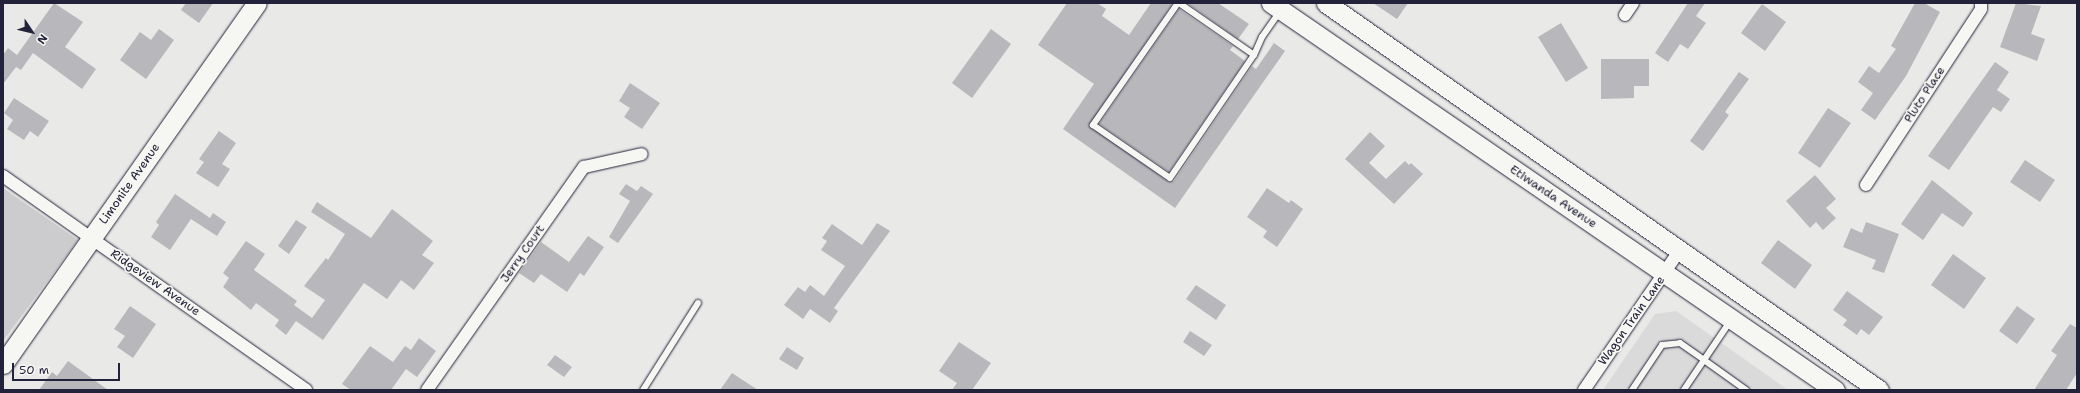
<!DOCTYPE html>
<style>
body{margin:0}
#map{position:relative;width:2080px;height:393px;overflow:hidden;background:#e9e9e7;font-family:"Shantell Sans",sans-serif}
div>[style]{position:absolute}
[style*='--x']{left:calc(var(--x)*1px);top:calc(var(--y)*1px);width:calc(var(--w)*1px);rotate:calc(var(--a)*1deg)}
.built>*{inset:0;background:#dadada}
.green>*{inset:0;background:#ccccce}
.building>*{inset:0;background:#b8b8bc}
.roads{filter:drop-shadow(0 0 1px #22223b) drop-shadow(0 0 1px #22223b)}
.lane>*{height:6px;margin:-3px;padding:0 3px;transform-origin:3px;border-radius:3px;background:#f6f6f2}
.street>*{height:12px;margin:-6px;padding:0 6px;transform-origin:6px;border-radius:6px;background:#f6f6f2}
.primary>*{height:19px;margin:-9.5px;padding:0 9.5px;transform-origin:9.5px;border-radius:9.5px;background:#f6f6f2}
span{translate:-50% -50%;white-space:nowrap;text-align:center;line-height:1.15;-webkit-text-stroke:3.5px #f6f6f2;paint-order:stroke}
.street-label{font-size:12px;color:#22223b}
.frame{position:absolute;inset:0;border:4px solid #22223b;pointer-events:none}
.north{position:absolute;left:12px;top:12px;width:40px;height:40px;-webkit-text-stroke:3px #f6f6f2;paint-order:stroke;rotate:125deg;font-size:11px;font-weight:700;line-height:16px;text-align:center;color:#22223b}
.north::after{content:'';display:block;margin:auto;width:14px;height:18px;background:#22223b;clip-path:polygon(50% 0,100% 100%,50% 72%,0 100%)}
.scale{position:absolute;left:12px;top:363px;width:108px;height:18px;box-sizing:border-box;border:2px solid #22223b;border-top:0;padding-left:5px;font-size:12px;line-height:14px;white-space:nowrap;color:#22223b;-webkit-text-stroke:3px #f6f6f2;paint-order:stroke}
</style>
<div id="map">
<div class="built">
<i style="clip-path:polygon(1676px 311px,1788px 390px,1603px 390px,1655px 314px)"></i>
</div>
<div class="green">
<i style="clip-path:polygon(3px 188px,78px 240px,3px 341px)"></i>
</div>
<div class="building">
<i style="clip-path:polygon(54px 3px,83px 22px,65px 47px,96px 69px,82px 89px,33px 53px,21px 70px,16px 67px,3px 84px,3px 55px,8px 48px,17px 55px)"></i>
<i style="clip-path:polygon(186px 3px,213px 3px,199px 23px,181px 10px)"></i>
<i style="clip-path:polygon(1067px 3px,1097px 3px,1106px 9px,1102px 16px,1129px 35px,1151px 3px,1173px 3px,1089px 125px,1169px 182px,1174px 181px,1252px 66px,1256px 69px,1274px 43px,1285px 51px,1175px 208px,1063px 129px,1094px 84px,1038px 45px)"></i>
<i style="clip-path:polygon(1187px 3px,1218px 3px,1249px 24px,1238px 39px)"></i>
<i style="clip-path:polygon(1373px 3px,1408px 3px,1397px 19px)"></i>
<i style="clip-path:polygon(1688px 3px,1705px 3px,1696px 16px,1706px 23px,1688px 49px,1680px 44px,1668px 62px,1655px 53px)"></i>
<i style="clip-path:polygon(1915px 3px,1924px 3px,1940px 12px,1906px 76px,1875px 120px,1861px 110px,1873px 93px,1858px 82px,1869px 66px,1879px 73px,1896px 49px,1891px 46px)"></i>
<i style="clip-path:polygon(2016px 3px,2041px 6px,2031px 34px,2045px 39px,2037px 61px,2000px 47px)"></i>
<i style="clip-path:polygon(1762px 4px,1786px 22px,1765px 51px,1741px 33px)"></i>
<i style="clip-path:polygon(1179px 9px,1233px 46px,1230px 50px,1245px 61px,1169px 172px,1099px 124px)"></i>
<i style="clip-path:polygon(1561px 23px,1588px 68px,1566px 82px,1538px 37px)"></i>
<i style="clip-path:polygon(159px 29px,174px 40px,146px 79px,120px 60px,140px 32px,151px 40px)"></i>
<i style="clip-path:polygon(991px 29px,1011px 44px,972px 98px,952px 83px)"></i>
<i style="clip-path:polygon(1601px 59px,1649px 59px,1649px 86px,1634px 86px,1634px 98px,1601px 99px)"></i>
<i style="clip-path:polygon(1995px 62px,2009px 72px,1997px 90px,2010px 99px,2001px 112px,1993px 107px,1949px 170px,1928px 156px)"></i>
<i style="clip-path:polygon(1739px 72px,1749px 79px,1725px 112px,1729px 115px,1703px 151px,1690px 141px)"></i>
<i style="clip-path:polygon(630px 83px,660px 103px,642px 129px,624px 117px,630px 108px,619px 101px)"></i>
<i style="clip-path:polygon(14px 98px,49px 121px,38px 137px,30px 131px,24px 140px,7px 129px,13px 120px,4px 113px)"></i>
<i style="clip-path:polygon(1828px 108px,1851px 123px,1820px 168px,1798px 153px)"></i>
<i style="clip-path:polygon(219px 131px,236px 143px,222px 164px,230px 169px,218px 187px,196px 173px,204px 162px,199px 159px)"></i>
<i style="clip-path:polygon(1370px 132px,1385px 146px,1369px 163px,1386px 179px,1405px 161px,1409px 165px,1411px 163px,1423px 174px,1394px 204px,1345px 159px)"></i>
<i style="clip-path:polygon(2025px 160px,2055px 180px,2040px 202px,2010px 182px)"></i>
<i style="clip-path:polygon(1815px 175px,1836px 199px,1826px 208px,1836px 218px,1823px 230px,1816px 222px,1810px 228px,1786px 201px)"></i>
<i style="clip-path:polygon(1932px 180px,1973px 213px,1963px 227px,1942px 213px,1923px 240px,1901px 224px)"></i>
<i style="clip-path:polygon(626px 184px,637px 191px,641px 186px,653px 194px,618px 243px,609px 237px,630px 201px,619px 194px)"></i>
<i style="clip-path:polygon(1267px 188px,1289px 203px,1291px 200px,1303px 209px,1277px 247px,1263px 237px,1267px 231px,1247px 217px)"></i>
<i style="clip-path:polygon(175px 194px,210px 218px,213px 213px,226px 222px,217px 236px,191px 219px,170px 250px,151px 237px,159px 225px,156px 222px)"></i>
<i style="clip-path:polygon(317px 202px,371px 238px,392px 209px,433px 241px,422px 255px,434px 263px,414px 290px,401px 280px,387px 299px,364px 283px,323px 340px,296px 321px,286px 335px,275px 326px,279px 320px,256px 303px,251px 310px,223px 287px,229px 278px,223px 273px,246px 241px,265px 254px,254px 270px,297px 301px,294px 305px,312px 318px,325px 300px,304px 286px,326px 258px,328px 260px,345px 234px,311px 212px)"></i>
<i style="clip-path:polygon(296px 220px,307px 227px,289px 254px,278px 246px)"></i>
<i style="clip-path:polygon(1866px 222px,1899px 234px,1884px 273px,1872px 269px,1876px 260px,1843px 247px,1851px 228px,1862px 233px)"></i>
<i style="clip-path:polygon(877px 223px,890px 231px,834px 308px,838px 311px,830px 323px,810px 309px,803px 319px,784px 305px,798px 287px,805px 292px,810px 285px,824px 296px,845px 266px,821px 250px,827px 241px,822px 238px,832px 224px,862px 245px)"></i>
<i style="clip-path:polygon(588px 236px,604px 247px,584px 276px,580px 273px,567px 292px,541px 274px,534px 283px,519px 273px,541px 242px,569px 262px)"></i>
<i style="clip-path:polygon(1778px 240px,1812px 265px,1795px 289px,1761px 263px)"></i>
<i style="clip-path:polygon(1953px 254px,1986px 278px,1964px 309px,1931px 285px)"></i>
<i style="clip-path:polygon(1196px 285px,1226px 305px,1216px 320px,1186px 299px)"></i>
<i style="clip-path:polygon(1847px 291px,1883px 317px,1869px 335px,1861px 329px,1857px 335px,1843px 325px,1847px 320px,1833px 310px)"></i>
<i style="clip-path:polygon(130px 306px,156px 324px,133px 358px,117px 347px,125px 336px,114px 329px)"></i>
<i style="clip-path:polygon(2017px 306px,2035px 319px,2017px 344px,1999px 331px)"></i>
<i style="clip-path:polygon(2070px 324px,2077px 328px,2077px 373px,2066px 390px,2034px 390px,2057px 355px,2051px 351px)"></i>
<i style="clip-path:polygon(1190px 331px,1212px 345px,1204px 356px,1183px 342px)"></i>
<i style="clip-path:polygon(419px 338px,436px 351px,417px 377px,406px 369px,391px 390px,351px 390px,342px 384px,370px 346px,393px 362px,405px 346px,411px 350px)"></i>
<i style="clip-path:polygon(959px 342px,991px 363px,972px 390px,952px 390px,957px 383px,939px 371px)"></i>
<i style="clip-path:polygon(787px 347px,804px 358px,797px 370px,779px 359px)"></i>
<i style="clip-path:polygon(555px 355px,572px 367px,564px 377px,547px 365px)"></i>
<i style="clip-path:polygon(68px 361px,108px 390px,39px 390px,52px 372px,57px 376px)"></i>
<i style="clip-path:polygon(732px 373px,758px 390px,720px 390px)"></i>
</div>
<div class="roads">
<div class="lane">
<i style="--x:1178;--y:3;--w:149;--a:124.9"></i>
<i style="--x:1093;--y:125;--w:93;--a:34.5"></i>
<i style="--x:1170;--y:178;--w:149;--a:-55.7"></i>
<i style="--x:1254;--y:55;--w:20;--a:-66"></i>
<i style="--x:1262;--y:37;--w:32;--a:-55"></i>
<i style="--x:1179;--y:3;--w:91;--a:34.7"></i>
<i style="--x:1731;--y:320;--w:48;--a:124"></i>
<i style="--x:1704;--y:360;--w:52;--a:35.5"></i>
<i style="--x:643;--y:390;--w:103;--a:-57.7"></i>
<i style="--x:1632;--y:390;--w:54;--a:-56.3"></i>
<i style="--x:1662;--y:345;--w:18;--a:-6"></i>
<i style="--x:1680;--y:343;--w:29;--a:35"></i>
<i style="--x:1704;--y:360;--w:36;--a:124"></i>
</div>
<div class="street">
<i style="--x:1625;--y:15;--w:14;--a:-56"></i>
<i style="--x:3;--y:176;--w:371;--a:35.2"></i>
<i style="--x:1866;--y:185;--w:210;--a:-56.8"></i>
<i style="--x:1981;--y:9;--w:6;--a:-90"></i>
<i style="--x:427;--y:390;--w:273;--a:-54.9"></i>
<i style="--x:584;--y:167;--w:59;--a:-12.6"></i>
<i style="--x:1584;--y:390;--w:168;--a:-55.6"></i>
</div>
<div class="primary">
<i style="--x:1271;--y:3;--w:684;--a:34.46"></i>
<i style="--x:1326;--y:3;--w:675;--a:34.99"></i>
<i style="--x:3;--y:364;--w:441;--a:-54.9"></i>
</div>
</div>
<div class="street-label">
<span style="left:1925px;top:95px;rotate:-57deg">Pluto Place</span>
<span style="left:130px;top:184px;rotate:-55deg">Limonite Avenue</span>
<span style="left:1553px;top:197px;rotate:34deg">Etiwanda Avenue</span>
<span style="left:523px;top:254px;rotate:-55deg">Jerry Court</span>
<span style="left:155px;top:283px;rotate:35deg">Ridgeview Avenue</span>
<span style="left:1632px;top:321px;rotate:-55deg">Wagon Train Lane</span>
</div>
<div class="frame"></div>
<div class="north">N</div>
<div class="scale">50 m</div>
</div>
